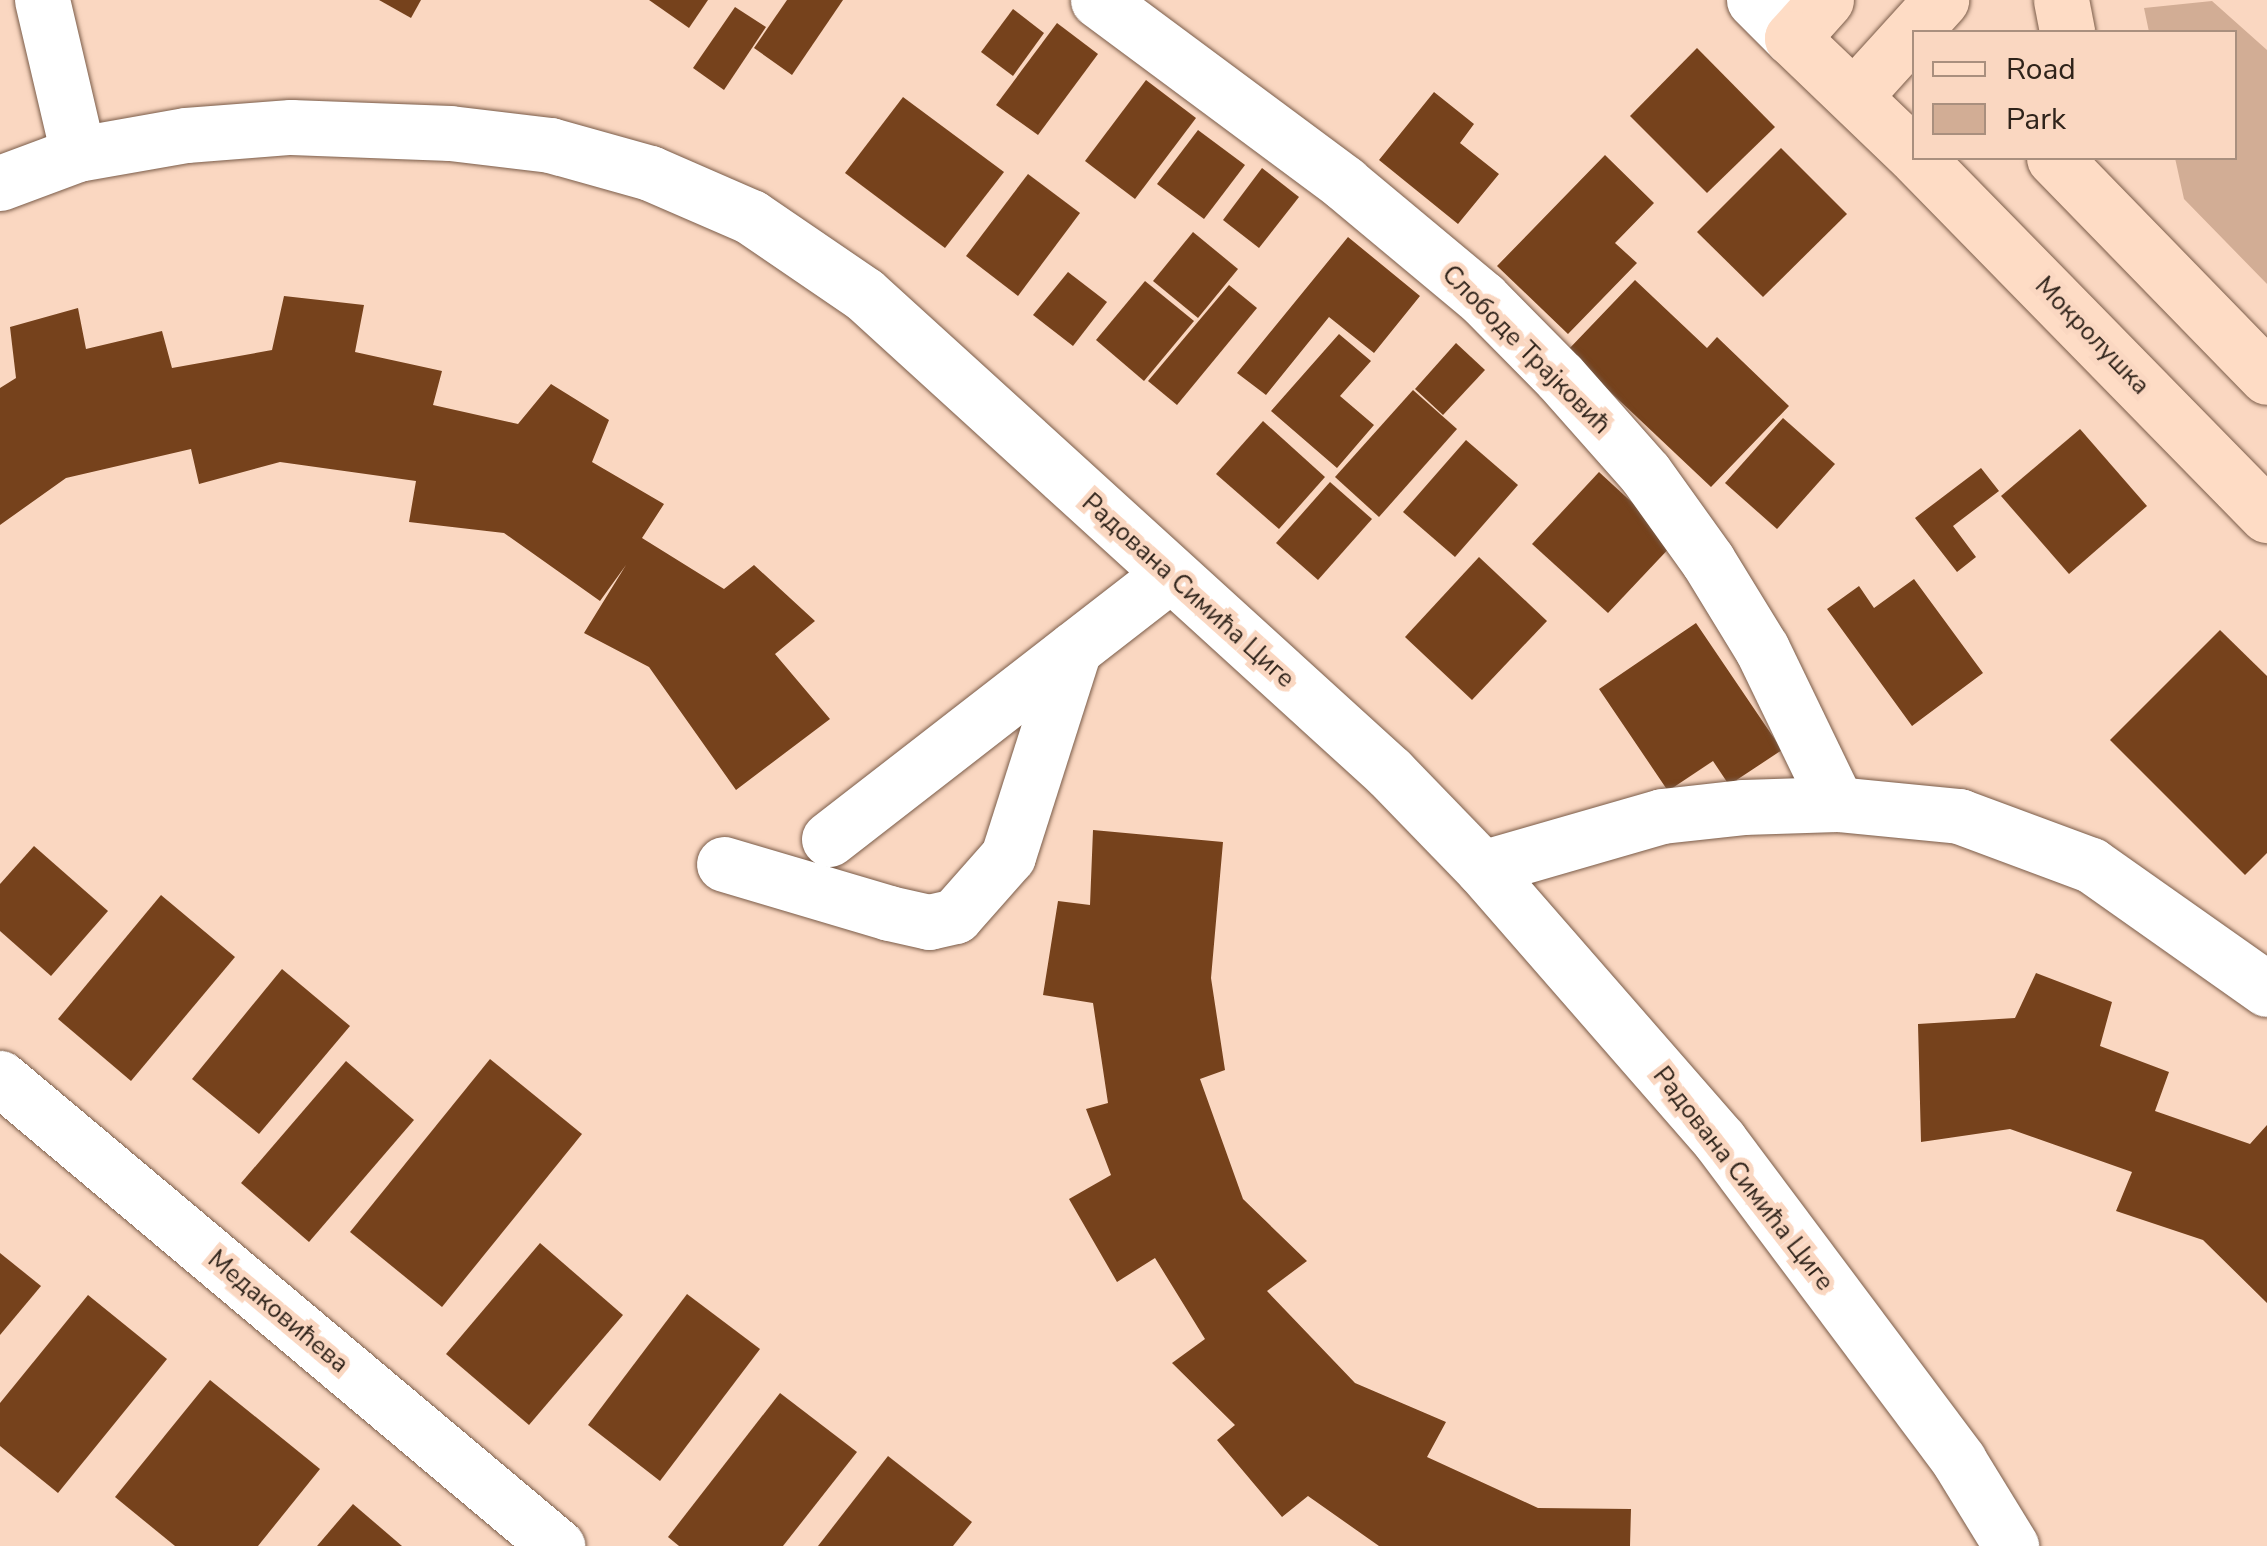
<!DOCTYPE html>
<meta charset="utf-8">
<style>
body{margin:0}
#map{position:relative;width:2267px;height:1546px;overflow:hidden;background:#fad7c1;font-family:"Nunito Sans",sans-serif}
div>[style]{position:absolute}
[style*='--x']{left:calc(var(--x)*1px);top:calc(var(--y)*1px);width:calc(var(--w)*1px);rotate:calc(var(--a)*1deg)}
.green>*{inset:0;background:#d2ad95}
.building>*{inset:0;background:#76421c}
.roads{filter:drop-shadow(0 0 2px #7a5c49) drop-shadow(0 0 2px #7a5c49)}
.minor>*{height:55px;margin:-27.5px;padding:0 27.5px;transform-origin:27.5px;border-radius:27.5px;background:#fff}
.major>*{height:55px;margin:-27.5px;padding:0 27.5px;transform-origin:27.5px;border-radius:27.5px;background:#fedcc5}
span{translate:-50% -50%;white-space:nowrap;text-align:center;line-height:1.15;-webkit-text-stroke:10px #fad7c1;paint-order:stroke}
.street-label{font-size:25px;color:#2f231a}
.legend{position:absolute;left:1912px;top:30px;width:325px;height:130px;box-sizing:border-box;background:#fad7c1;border:2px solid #a98f7e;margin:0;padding:12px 18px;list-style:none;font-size:30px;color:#2f231a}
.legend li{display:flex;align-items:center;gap:20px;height:50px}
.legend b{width:50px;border:2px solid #a98f7e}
</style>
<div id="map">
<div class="green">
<i style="clip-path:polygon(2212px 1px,2267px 50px,2267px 284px,2184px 199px,2175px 158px,2234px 158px,2234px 32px,2149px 32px,2144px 8px)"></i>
</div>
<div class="building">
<i style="clip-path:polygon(379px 0,421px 0,411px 18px)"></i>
<i style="clip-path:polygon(649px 0,708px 0,689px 28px)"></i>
<i style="clip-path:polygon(787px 0,843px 0,792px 75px,754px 48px)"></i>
<i style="clip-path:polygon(735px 7px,766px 27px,724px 90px,693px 68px)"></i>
<i style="clip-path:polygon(1013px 9px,1044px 33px,1013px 76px,981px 52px)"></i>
<i style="clip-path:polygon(1057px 23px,1098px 54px,1038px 135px,996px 105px)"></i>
<i style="clip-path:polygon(1697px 48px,1775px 127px,1707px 193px,1630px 116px)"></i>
<i style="clip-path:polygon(1146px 80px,1196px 118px,1135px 199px,1085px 161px)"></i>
<i style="clip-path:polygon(1434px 92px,1474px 124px,1460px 143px,1499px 174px,1458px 224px,1379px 160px)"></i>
<i style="clip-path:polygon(903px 97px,1004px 172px,945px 248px,845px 173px)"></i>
<i style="clip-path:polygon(1198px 130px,1245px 165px,1204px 219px,1157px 184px)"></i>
<i style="clip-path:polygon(1781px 148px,1847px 214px,1763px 297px,1697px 232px)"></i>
<i style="clip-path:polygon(1605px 155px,1654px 203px,1615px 243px,1637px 263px,1568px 334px,1497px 266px)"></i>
<i style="clip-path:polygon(1262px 168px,1299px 197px,1259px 248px,1223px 220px)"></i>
<i style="clip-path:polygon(1028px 174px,1080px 213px,1018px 296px,966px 256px)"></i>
<i style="clip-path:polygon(1193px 232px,1238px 269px,1198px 318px,1153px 281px)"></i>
<i style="clip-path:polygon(1348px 237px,1420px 296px,1374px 353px,1329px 317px,1266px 395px,1237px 373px)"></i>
<i style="clip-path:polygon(1068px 272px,1107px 302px,1073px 346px,1033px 315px)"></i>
<i style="clip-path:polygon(1635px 280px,1707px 348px,1717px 337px,1789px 406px,1711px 487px,1567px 351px)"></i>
<i style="clip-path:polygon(1145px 281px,1194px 321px,1144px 381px,1096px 340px)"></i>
<i style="clip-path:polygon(1229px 285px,1257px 308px,1177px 405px,1148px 381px)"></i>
<i style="clip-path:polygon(284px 296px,364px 305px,355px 352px,442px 371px,433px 405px,518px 424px,551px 384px,609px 420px,592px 462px,664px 504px,642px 538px,724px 589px,754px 565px,815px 621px,775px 654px,830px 719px,736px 790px,649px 667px,584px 633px,626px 565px,600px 601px,504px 533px,409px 522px,416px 481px,280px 462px,199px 484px,191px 449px,66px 478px,0 525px,0 388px,16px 378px,10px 327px,78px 308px,86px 349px,162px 331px,172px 368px,272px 350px)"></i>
<i style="clip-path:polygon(1339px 334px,1371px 361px,1340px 396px,1374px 425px,1337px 468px,1271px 411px)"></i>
<i style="clip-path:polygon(1456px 343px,1485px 370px,1443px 415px,1415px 389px)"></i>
<i style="clip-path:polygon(1413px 390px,1457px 429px,1379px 517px,1335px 477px)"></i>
<i style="clip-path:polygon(1783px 418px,1835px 464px,1777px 529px,1725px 483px)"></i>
<i style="clip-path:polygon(1263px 421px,1325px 477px,1279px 529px,1216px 474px)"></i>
<i style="clip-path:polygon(2080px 429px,2147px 506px,2069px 574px,2001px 496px)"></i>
<i style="clip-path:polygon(1466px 440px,1518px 485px,1455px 557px,1403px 512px)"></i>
<i style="clip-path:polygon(1981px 468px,1999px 491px,1953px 526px,1976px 557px,1957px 572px,1915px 518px)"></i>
<i style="clip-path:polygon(1599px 472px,1675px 542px,1608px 613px,1532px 544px)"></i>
<i style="clip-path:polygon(1330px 482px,1372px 519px,1318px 580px,1276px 543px)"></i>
<i style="clip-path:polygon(1479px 557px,1547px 621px,1472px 700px,1405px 637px)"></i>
<i style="clip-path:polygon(1914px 579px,1983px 673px,1912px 726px,1827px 609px,1859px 586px,1874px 608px)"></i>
<i style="clip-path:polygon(1696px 623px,1782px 750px,1729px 785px,1713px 761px,1668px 791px,1599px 689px)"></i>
<i style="clip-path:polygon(2220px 630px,2267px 676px,2267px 853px,2245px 875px,2110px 740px)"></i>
<i style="clip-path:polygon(1093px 830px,1223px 842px,1211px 978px,1225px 1070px,1200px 1079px,1243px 1199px,1307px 1261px,1267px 1291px,1355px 1383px,1446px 1422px,1427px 1457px,1538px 1508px,1631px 1509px,1630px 1546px,1379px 1546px,1308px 1496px,1282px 1517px,1217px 1440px,1235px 1425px,1172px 1363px,1205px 1339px,1155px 1258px,1117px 1282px,1069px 1199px,1111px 1175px,1086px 1109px,1108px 1103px,1093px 1003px,1043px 995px,1058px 901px,1090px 905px)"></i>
<i style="clip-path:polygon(34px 846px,108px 911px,51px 976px,0 931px,0 884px)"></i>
<i style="clip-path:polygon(161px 895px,235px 957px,131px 1081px,58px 1019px)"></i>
<i style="clip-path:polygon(282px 969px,350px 1026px,259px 1134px,192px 1079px)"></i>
<i style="clip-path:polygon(2036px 973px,2112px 1002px,2100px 1046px,2169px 1072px,2155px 1111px,2250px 1144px,2267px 1125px,2267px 1303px,2203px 1240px,2116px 1211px,2132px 1172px,2010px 1129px,1921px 1142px,1918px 1024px,2015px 1018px)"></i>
<i style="clip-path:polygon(490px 1059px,582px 1134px,442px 1307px,350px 1232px)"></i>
<i style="clip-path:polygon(346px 1061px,414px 1120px,309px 1242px,241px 1183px)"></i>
<i style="clip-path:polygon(540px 1243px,623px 1315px,529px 1425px,446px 1354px)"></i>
<i style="clip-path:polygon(0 1253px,41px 1286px,0 1335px)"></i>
<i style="clip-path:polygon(687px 1294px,760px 1349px,660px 1481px,588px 1425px)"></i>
<i style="clip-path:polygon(88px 1295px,167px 1359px,58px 1493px,0 1446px,0 1403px)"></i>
<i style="clip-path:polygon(210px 1380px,320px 1469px,258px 1546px,175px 1546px,115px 1497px)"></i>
<i style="clip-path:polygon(780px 1393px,857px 1452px,783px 1546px,679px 1546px,668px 1537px)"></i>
<i style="clip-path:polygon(888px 1456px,972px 1522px,953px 1546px,818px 1546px)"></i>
<i style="clip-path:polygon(353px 1504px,402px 1546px,317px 1546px)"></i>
</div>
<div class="roads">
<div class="minor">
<i style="--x:42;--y:0;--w:158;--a:76.8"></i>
<i style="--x:1098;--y:0;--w:307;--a:36.6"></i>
<i style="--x:1344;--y:183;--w:180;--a:39.8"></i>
<i style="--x:1482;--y:298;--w:111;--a:45.4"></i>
<i style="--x:1560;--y:377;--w:128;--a:48.5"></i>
<i style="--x:1645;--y:473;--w:108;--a:54.4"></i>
<i style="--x:1708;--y:561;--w:103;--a:58.5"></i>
<i style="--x:1762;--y:649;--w:172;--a:64.2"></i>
<i style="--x:1754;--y:0;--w:54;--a:45"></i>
<i style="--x:0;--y:183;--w:83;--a:-20.4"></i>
<i style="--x:78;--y:154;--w:110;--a:-10"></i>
<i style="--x:186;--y:135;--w:105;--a:-4.4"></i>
<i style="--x:291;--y:127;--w:159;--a:2.2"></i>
<i style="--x:450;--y:133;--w:101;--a:6.8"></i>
<i style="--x:550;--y:145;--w:104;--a:15.6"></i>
<i style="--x:650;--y:173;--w:110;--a:23.5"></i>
<i style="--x:751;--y:217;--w:137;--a:34.3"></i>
<i style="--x:864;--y:294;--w:711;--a:42.32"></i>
<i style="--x:1390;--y:773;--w:132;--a:45.9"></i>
<i style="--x:1482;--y:868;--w:362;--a:48.9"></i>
<i style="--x:1720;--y:1141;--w:399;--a:53.2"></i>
<i style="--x:1959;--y:1461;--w:100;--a:58.5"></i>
<i style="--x:829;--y:839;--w:430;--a:-37.8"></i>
<i style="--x:724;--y:864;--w:172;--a:16.5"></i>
<i style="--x:889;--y:913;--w:41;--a:12.7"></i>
<i style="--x:929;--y:922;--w:27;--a:-13"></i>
<i style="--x:955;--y:916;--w:80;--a:-48.5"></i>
<i style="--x:1008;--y:856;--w:217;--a:-72.3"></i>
<i style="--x:1482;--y:868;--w:187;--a:-16.1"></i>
<i style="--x:1662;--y:816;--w:81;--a:-6.3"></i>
<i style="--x:1743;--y:807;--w:94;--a:-1.8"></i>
<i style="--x:1837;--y:804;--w:123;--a:5.6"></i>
<i style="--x:1959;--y:816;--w:141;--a:20.4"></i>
<i style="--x:2091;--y:865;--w:215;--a:35.2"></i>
<i style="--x:0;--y:1078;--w:728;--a:40.04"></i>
</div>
<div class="major">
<i style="--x:1826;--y:0;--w:51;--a:131.8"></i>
<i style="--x:1792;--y:38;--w:169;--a:43.8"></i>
<i style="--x:2061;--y:0;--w:33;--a:79"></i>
<i style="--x:1854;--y:96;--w:130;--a:-47.8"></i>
<i style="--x:1917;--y:158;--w:500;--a:45.6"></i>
<i style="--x:2054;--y:158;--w:305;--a:45.8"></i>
</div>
</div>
<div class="street-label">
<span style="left:2092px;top:336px;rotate:46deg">Мокролушка</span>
<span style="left:1526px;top:350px;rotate:45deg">Слободе Трајковић</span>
<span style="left:1188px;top:591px;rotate:42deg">Радована Симића Циге</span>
<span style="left:1743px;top:1179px;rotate:52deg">Радована Симића Циге</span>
<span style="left:278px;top:1312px;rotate:40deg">Медаковићева</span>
</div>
<ul class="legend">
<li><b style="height:12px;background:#fedcc5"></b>Road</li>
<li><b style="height:28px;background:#d2ad95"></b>Park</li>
</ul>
</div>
